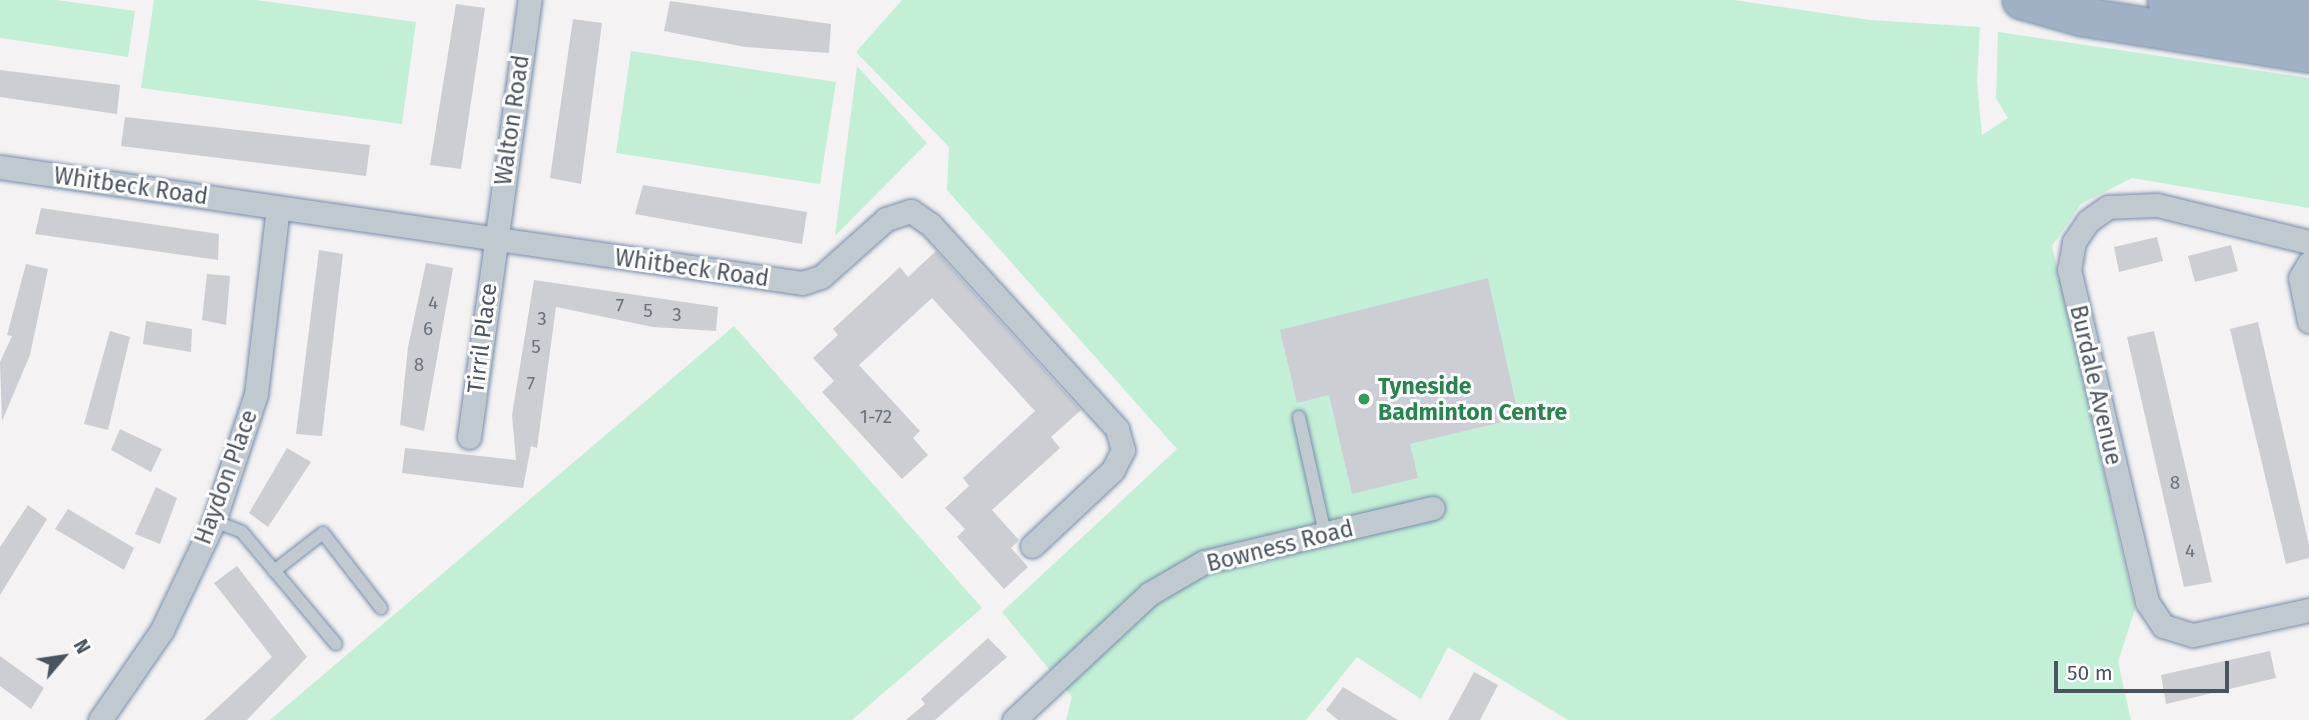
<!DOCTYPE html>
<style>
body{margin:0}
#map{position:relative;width:2309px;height:720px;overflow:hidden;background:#f4f2f2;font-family:"Fira Sans",sans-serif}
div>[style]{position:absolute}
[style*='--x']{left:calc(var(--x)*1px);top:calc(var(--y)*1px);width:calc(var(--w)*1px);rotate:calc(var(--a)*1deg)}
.green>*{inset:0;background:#c3efd6}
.building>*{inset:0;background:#ccced4}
.roads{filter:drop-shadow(0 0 2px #778daa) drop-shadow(0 0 2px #778daa)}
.service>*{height:12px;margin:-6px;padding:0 6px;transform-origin:6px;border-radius:6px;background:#c0c8d0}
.minor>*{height:23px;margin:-11.5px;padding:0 11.5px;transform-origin:11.5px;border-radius:11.5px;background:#c0c8d0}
.trunk>*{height:38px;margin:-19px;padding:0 19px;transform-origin:19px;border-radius:19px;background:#a0b1c6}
.dots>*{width:19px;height:19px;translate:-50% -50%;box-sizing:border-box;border:4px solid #fff;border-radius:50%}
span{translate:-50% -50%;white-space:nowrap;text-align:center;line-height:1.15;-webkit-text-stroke:6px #fff;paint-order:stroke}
.number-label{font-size:19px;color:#6a727c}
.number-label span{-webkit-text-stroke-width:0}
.street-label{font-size:23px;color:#4a545f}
.leisure-label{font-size:23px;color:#27864d;font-weight:700}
.left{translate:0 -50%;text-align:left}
.north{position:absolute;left:28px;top:622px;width:70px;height:70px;-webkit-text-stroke:5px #fff;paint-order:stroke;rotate:61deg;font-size:19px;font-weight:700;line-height:28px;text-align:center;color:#4a545f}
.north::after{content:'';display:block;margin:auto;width:24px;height:32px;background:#4a545f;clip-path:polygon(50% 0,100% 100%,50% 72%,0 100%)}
.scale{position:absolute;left:2054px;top:661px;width:175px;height:32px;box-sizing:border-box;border:4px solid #4a545f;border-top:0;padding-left:9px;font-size:21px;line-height:24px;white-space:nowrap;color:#4a545f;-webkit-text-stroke:5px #fff;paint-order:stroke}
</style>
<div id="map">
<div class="green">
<i style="clip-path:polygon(0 0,57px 0,135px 11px,128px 57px,0 38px)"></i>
<i style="clip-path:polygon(154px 0,256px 0,416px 22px,402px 124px,141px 88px)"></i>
<i style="clip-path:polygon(902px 0,1733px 0,1870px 20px,1980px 27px,1977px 81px,1982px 135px,2008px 118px,1996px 98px,1998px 32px,2309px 78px,2309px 208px,2132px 178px,2081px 204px,2052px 246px,2135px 609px,2118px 662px,2131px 720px,1568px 720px,1448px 647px,1421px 699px,1357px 657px,1306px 720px,1066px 720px,1072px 697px,1002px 612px,1177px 449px,947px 190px,949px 147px,856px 52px)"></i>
<i style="clip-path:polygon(631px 51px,836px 82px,820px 184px,616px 153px)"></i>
<i style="clip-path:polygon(857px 66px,927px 143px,835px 236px)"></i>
<i style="clip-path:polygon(734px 326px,982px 608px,852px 720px,270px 720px)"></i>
</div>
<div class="building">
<i style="clip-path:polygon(670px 1px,831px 24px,829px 53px,745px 47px,664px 31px)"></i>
<i style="clip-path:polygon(456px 4px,485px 8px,461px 169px,430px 165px)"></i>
<i style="clip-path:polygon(573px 19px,602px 23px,581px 184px,550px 178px)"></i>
<i style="clip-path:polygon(0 70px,120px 85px,117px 114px,0 97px)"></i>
<i style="clip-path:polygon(125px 117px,370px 145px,366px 176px,121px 146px)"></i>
<i style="clip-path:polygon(643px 185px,807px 212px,802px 244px,635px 214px)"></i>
<i style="clip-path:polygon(41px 208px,219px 234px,218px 260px,35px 234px)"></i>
<i style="clip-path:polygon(2157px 237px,2163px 261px,2119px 272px,2114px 247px)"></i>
<i style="clip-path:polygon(2231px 245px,2238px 271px,2195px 282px,2188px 256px)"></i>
<i style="clip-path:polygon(319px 250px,343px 254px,322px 436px,296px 434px)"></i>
<i style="clip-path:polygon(936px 251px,1081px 410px,1051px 437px,1060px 448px,992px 510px,1019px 540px,1011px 548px,1028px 567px,1004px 589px,957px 537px,965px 529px,945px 508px,969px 486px,963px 478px,1035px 411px,932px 298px,859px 365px,920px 431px,913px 438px,928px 455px,902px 479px,822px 392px,834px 381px,813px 358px,838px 335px,833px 329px,900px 267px,908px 277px)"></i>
<i style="clip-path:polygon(426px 263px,453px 268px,424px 431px,400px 425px,408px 347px)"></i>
<i style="clip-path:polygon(26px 264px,48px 269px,30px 355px,2px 421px,0 362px,12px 336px,7px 335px)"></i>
<i style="clip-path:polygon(207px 274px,230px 276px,226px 325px,202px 320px)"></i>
<i style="clip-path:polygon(1488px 278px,1519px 418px,1410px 444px,1418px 478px,1352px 494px,1329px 395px,1297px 403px,1280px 330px)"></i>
<i style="clip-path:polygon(534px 280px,718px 307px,716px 331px,653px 327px,556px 307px,537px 448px,531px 446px,523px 488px,402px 473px,405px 448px,516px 460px,512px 415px)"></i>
<i style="clip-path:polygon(146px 321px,192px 329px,191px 352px,143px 344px)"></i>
<i style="clip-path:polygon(2258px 322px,2309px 545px,2309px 558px,2286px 564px,2230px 329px)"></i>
<i style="clip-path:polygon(110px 331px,130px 337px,108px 430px,84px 424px)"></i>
<i style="clip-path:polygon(2154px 331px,2212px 582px,2184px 587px,2127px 337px)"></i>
<i style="clip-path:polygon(120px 429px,162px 449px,151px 472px,111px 450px)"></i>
<i style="clip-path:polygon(287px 448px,311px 462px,268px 527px,249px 513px)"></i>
<i style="clip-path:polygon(156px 487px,177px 498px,160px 544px,135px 534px)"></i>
<i style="clip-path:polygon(28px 505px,47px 519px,0 595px,0 547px)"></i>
<i style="clip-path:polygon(68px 509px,134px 548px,124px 570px,55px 529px)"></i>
<i style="clip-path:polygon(237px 566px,307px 657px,247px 720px,204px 720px,272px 657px,214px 583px)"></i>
<i style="clip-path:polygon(988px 638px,1007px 657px,935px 720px,906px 720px,925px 704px,921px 699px)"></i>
<i style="clip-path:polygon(2270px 651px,2276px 678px,2166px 704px,2161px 675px)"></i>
<i style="clip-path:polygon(0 656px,44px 688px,31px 709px,0 686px)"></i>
<i style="clip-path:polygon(1474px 672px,1498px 685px,1480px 720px,1448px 720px)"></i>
<i style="clip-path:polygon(1343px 687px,1398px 720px,1338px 720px,1326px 710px)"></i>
</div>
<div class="roads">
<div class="service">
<i style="--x:1299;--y:417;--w:119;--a:77.4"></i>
<i style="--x:214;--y:521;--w:30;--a:21"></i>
<i style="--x:242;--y:532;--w:146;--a:50"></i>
<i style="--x:274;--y:571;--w:62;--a:-37.8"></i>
<i style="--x:323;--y:533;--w:95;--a:52.3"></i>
</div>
<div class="minor">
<i style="--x:0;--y:167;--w:810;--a:8.23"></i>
<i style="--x:802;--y:283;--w:20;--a:-18"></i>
<i style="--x:821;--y:277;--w:87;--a:-41.7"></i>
<i style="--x:886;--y:219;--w:26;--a:-18"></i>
<i style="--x:911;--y:211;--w:24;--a:35"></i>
<i style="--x:931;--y:225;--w:276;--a:47.6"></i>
<i style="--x:1117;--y:429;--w:22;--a:74"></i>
<i style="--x:1123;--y:450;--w:22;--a:117"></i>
<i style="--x:1113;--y:470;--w:111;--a:136.8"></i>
<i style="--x:2309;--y:242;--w:156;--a:-166.3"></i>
<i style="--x:2157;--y:205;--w:49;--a:177.7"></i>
<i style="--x:2108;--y:207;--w:24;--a:145"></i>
<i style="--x:2088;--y:221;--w:25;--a:124"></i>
<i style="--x:2074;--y:242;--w:27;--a:100"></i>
<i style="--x:2069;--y:269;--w:342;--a:76.8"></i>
<i style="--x:2147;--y:602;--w:29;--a:56"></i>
<i style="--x:2163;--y:626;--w:31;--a:17"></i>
<i style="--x:2193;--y:635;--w:119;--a:-12.2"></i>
<i style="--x:2309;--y:263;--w:17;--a:121"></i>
<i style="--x:2300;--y:278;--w:44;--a:78.2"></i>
<i style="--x:469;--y:437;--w:441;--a:-82.1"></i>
<i style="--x:100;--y:720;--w:109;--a:-55.4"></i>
<i style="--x:162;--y:630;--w:121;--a:-64.5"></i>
<i style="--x:214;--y:521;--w:134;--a:-71.7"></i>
<i style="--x:256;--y:394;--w:187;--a:-83.3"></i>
<i style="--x:1014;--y:720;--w:185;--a:-43"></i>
<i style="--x:1149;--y:594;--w:64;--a:-30.2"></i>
<i style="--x:1204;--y:562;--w:235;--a:-13.3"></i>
</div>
<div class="trunk">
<i style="--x:2022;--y:0;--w:63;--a:15.6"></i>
<i style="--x:2083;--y:17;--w:229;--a:9.1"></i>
<i style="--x:2167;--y:0;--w:143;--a:6.8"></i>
</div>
</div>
<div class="dots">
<i style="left:1364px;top:399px;background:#2e9e5b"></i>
</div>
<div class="number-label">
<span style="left:433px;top:303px">4</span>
<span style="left:620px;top:306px">7</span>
<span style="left:648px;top:311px">5</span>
<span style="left:677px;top:315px">3</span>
<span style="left:542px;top:319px">3</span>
<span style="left:428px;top:329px">6</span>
<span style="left:536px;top:347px">5</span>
<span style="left:419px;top:365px">8</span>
<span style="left:531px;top:384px">7</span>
<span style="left:876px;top:417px">1-72</span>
<span style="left:2175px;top:483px">8</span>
<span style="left:2190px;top:551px">4</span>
</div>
<div class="street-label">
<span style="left:512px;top:120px;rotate:-82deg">Walton Road</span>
<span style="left:131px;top:186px;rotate:8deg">Whitbeck Road</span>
<span style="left:692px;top:268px;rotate:8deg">Whitbeck Road</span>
<span style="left:482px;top:338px;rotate:-83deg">Tirril Place</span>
<span style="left:2096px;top:385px;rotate:77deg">Burdale Avenue</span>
<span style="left:226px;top:477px;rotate:-70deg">Haydon Place</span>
<span style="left:1280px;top:546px;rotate:-14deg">Bowness Road</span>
</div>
<div class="leisure-label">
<span class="left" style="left:1378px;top:399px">Tyneside<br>Badminton Centre</span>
</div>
<div class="north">N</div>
<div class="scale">50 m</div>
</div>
